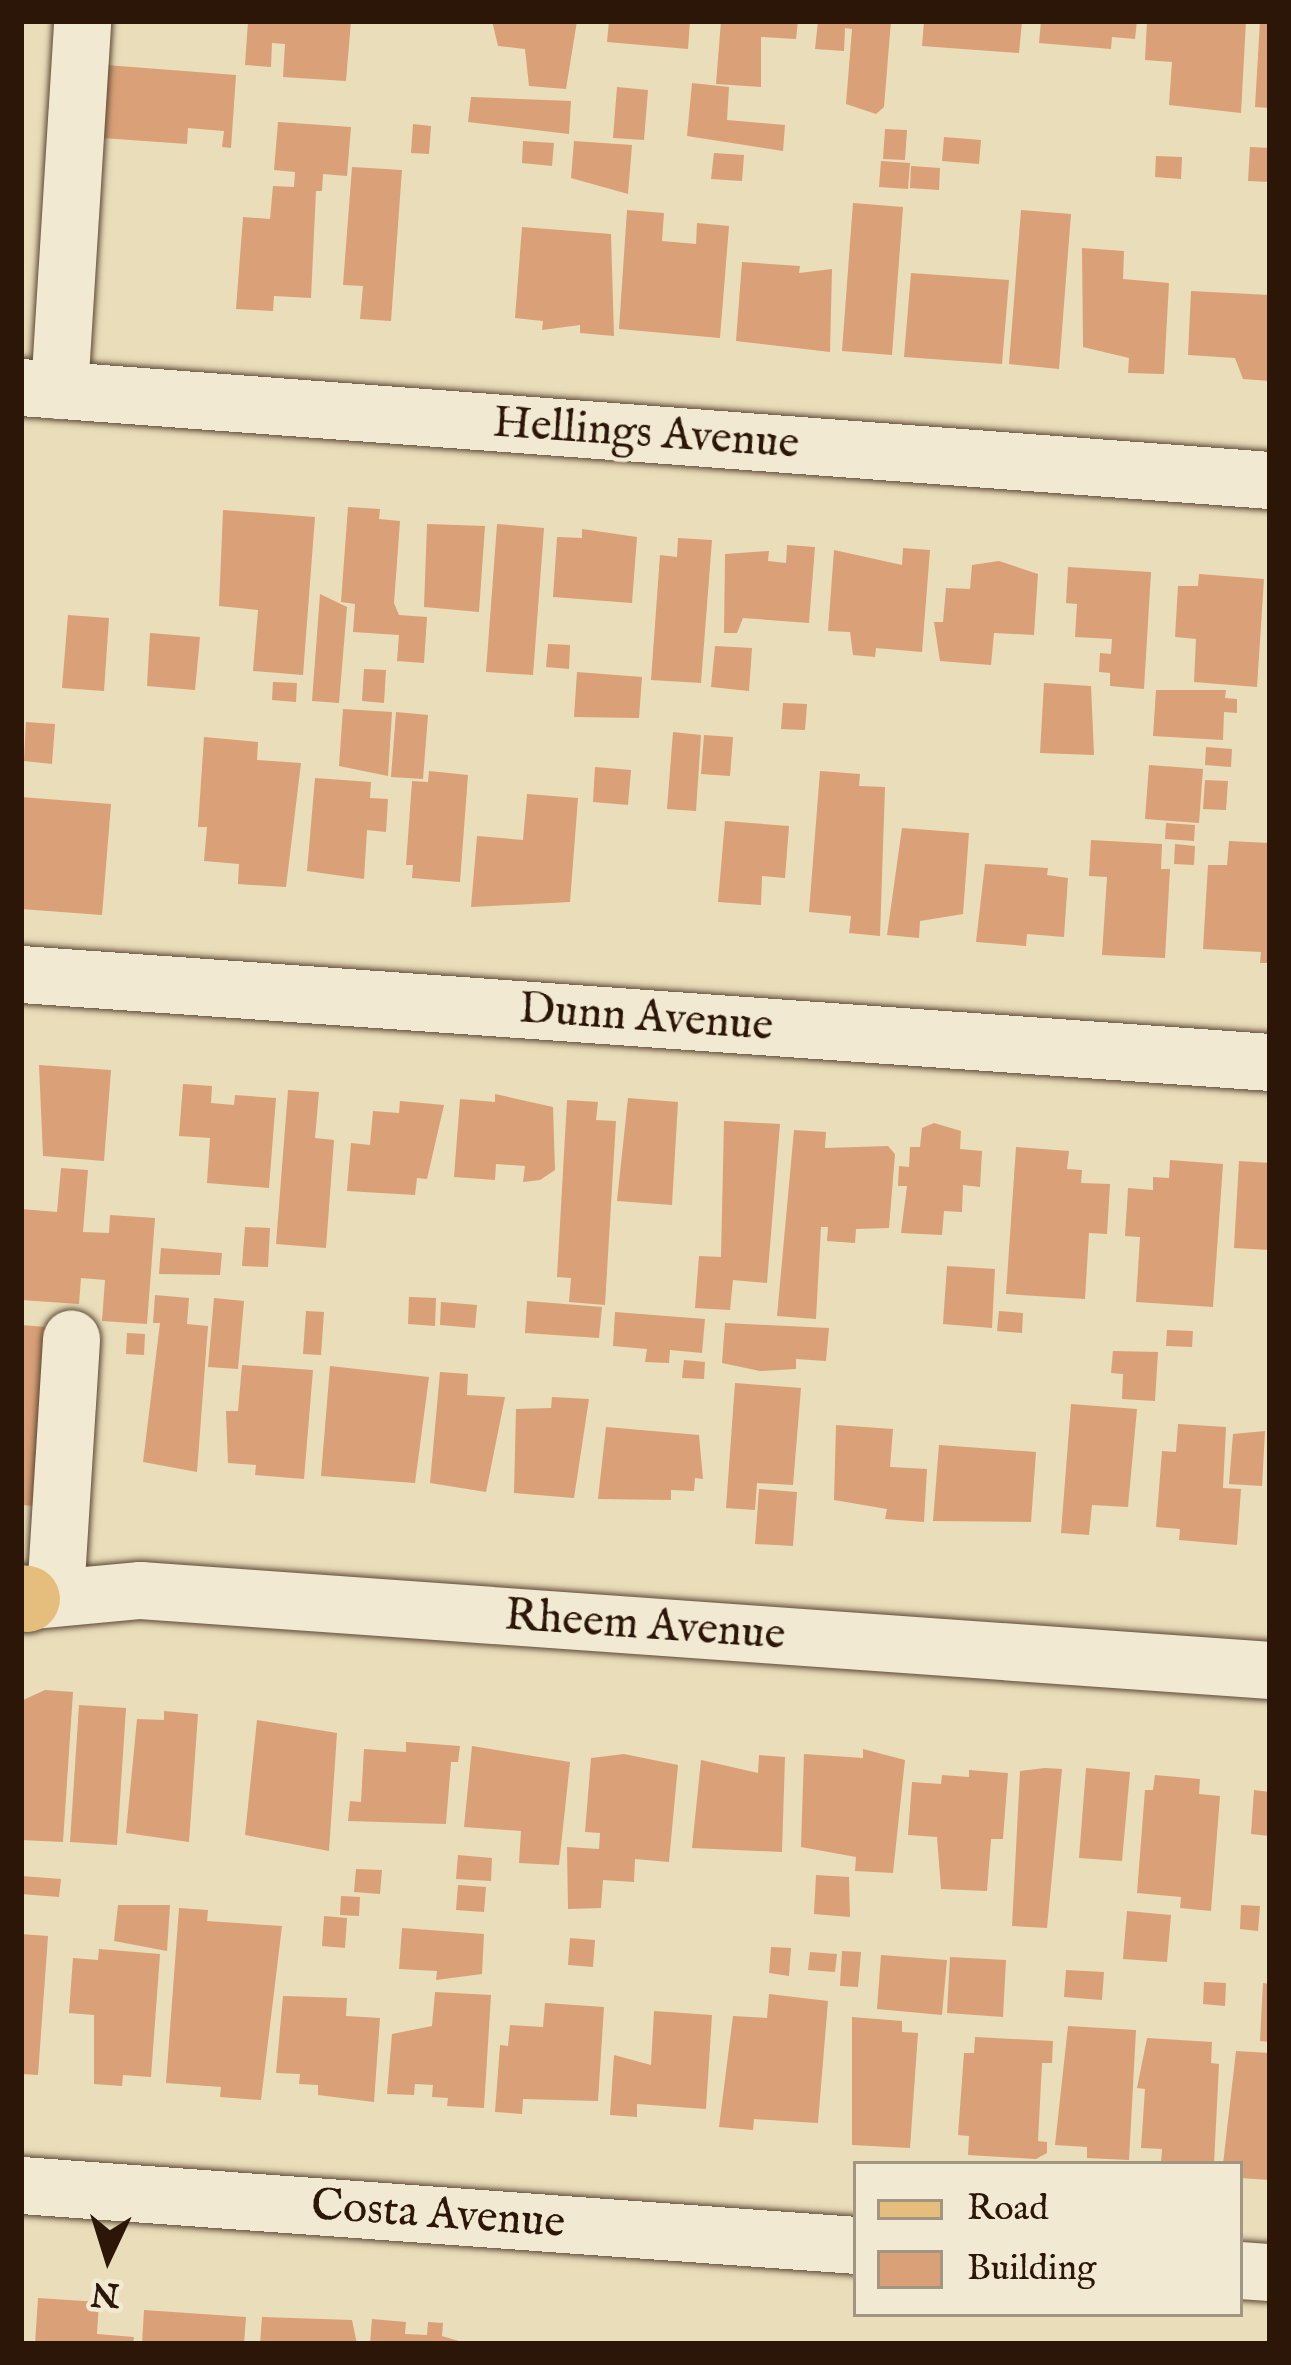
<!DOCTYPE html>
<style>
body{margin:0}
#map{position:relative;width:1291px;height:2365px;overflow:hidden;background:#eaddba;font-family:"IM FELL English",serif}
div>[style]{position:absolute}
[style*='--x']{left:calc(var(--x)*1px);top:calc(var(--y)*1px);width:calc(var(--w)*1px);rotate:calc(var(--a)*1deg)}
.building>*{inset:0;background:#daa078}
.roads{filter:drop-shadow(0 0 3px #5b4834) drop-shadow(0 0 3px #5b4834)}
.minor>*{height:57px;margin:-28.5px;padding:0 28.5px;transform-origin:28.5px;border-radius:28.5px;background:#f1e9d2}
.major>*{height:66px;margin:-33px;padding:0 33px;transform-origin:33px;border-radius:33px;background:#e5be7d}
span{translate:-50% -50%;white-space:nowrap;text-align:center;line-height:1.15;-webkit-text-stroke:9px #f1e9d2;paint-order:stroke}
.street-label{font-size:45px;color:#2b1607}
.frame{position:absolute;inset:0;border:24px solid #2b1607;pointer-events:none}
.legend{position:absolute;left:853px;top:2161px;width:390px;height:156px;box-sizing:border-box;background:#f1e9d2;border:3px solid #a29581;margin:0;padding:15px 21px;list-style:none;font-size:36px;color:#2b1607}
.legend li{display:flex;align-items:center;gap:24px;height:60px}
.legend b{width:60px;border:3px solid #a29581}
.north{position:absolute;left:48px;top:2197px;width:120px;height:120px;-webkit-text-stroke:9px #f1e9d2;paint-order:stroke;rotate:184deg;font-size:33px;font-weight:700;line-height:48px;text-align:center;color:#2b1607}
.north::after{content:'';display:block;margin:auto;width:42px;height:54px;background:#2b1607;clip-path:polygon(50% 0,100% 100%,50% 72%,0 100%)}
</style>
<div id="map">
<div class="building">
<i style="clip-path:polygon(248px 21px,351px 21px,346px 81px,283px 77px,285px 44px,272px 43px,271px 67px,245px 65px)"></i>
<i style="clip-path:polygon(492px 21px,577px 21px,566px 89px,529px 86px,525px 49px,498px 46px)"></i>
<i style="clip-path:polygon(609px 21px,690px 21px,688px 49px,607px 42px)"></i>
<i style="clip-path:polygon(721px 21px,798px 21px,796px 39px,761px 37px,761px 87px,716px 84px)"></i>
<i style="clip-path:polygon(818px 21px,891px 21px,884px 107px,876px 114px,846px 104px,852px 29px,845px 28px,844px 51px,815px 49px)"></i>
<i style="clip-path:polygon(924px 21px,1022px 21px,1019px 53px,922px 46px)"></i>
<i style="clip-path:polygon(1041px 21px,1137px 21px,1135px 39px,1112px 37px,1111px 49px,1039px 43px)"></i>
<i style="clip-path:polygon(1147px 21px,1246px 21px,1241px 113px,1169px 105px,1172px 62px,1145px 60px)"></i>
<i style="clip-path:polygon(1260px 21px,1270px 21px,1270px 108px,1255px 107px)"></i>
<i style="clip-path:polygon(93px 64px,236px 75px,231px 148px,222px 147px,224px 131px,188px 128px,187px 144px,88px 137px)"></i>
<i style="clip-path:polygon(692px 83px,729px 87px,727px 120px,785px 125px,783px 151px,687px 136px)"></i>
<i style="clip-path:polygon(617px 87px,648px 90px,644px 140px,613px 138px)"></i>
<i style="clip-path:polygon(471px 97px,571px 101px,569px 134px,468px 122px)"></i>
<i style="clip-path:polygon(278px 122px,351px 127px,347px 176px,323px 174px,322px 191px,316px 191px,311px 298px,274px 296px,273px 311px,236px 309px,243px 217px,270px 219px,273px 186px,294px 187px,295px 172px,274px 170px)"></i>
<i style="clip-path:polygon(413px 124px,431px 126px,429px 154px,411px 153px)"></i>
<i style="clip-path:polygon(885px 129px,907px 130px,905px 160px,883px 159px)"></i>
<i style="clip-path:polygon(944px 137px,981px 140px,979px 164px,942px 161px)"></i>
<i style="clip-path:polygon(523px 141px,554px 143px,552px 166px,522px 163px)"></i>
<i style="clip-path:polygon(574px 141px,632px 145px,628px 194px,571px 178px)"></i>
<i style="clip-path:polygon(1250px 147px,1270px 148px,1270px 182px,1248px 181px)"></i>
<i style="clip-path:polygon(714px 153px,744px 155px,742px 181px,711px 179px)"></i>
<i style="clip-path:polygon(1156px 156px,1182px 157px,1181px 179px,1155px 177px)"></i>
<i style="clip-path:polygon(881px 161px,910px 163px,908px 189px,879px 187px)"></i>
<i style="clip-path:polygon(911px 166px,940px 168px,939px 190px,910px 188px)"></i>
<i style="clip-path:polygon(352px 167px,402px 170px,391px 321px,360px 319px,363px 286px,343px 285px)"></i>
<i style="clip-path:polygon(853px 203px,903px 207px,892px 355px,842px 351px)"></i>
<i style="clip-path:polygon(627px 210px,664px 213px,662px 241px,696px 244px,697px 223px,729px 226px,720px 338px,619px 329px)"></i>
<i style="clip-path:polygon(1021px 210px,1071px 214px,1059px 369px,1009px 364px)"></i>
<i style="clip-path:polygon(522px 227px,611px 234px,614px 336px,580px 333px,580px 325px,542px 330px,543px 321px,515px 318px)"></i>
<i style="clip-path:polygon(1082px 248px,1124px 251px,1123px 279px,1169px 283px,1164px 374px,1128px 373px,1129px 358px,1083px 347px)"></i>
<i style="clip-path:polygon(742px 262px,800px 266px,799px 273px,832px 269px,830px 352px,736px 341px)"></i>
<i style="clip-path:polygon(911px 273px,1009px 280px,1002px 364px,904px 357px)"></i>
<i style="clip-path:polygon(1191px 291px,1270px 295px,1270px 381px,1243px 379px,1235px 358px,1188px 355px)"></i>
<i style="clip-path:polygon(348px 507px,380px 509px,379px 519px,400px 521px,394px 603px,399px 615px,427px 617px,424px 663px,397px 661px,399px 635px,353px 632px,355px 604px,341px 602px)"></i>
<i style="clip-path:polygon(223px 510px,315px 517px,303px 675px,253px 671px,258px 610px,219px 606px)"></i>
<i style="clip-path:polygon(427px 524px,485px 526px,479px 612px,424px 607px)"></i>
<i style="clip-path:polygon(497px 524px,544px 528px,533px 675px,486px 672px)"></i>
<i style="clip-path:polygon(582px 529px,637px 537px,632px 603px,553px 597px,557px 537px,582px 538px)"></i>
<i style="clip-path:polygon(678px 538px,712px 540px,701px 683px,651px 680px,660px 555px,677px 557px)"></i>
<i style="clip-path:polygon(787px 545px,815px 547px,809px 623px,743px 618px,737px 633px,724px 633px,725px 554px,769px 551px,768px 561px,786px 563px)"></i>
<i style="clip-path:polygon(903px 548px,930px 550px,922px 652px,876px 648px,875px 657px,853px 655px,850px 632px,828px 631px,834px 550px,902px 565px)"></i>
<i style="clip-path:polygon(999px 561px,1038px 574px,1034px 635px,994px 633px,991px 665px,940px 661px,934px 622px,943px 622px,946px 588px,970px 589px,972px 565px)"></i>
<i style="clip-path:polygon(1068px 567px,1151px 572px,1144px 689px,1110px 686px,1110px 673px,1099px 672px,1100px 653px,1111px 654px,1112px 639px,1075px 637px,1077px 604px,1066px 603px)"></i>
<i style="clip-path:polygon(1199px 574px,1264px 579px,1257px 687px,1194px 682px,1196px 639px,1175px 637px,1178px 586px,1198px 586px)"></i>
<i style="clip-path:polygon(320px 594px,347px 607px,339px 703px,312px 701px)"></i>
<i style="clip-path:polygon(68px 615px,109px 618px,104px 691px,62px 688px)"></i>
<i style="clip-path:polygon(150px 633px,200px 637px,195px 690px,147px 686px)"></i>
<i style="clip-path:polygon(548px 644px,570px 645px,569px 669px,546px 667px)"></i>
<i style="clip-path:polygon(715px 646px,752px 648px,749px 691px,711px 687px)"></i>
<i style="clip-path:polygon(364px 669px,386px 670px,384px 703px,362px 701px)"></i>
<i style="clip-path:polygon(577px 672px,642px 677px,639px 718px,574px 717px)"></i>
<i style="clip-path:polygon(273px 682px,297px 683px,296px 702px,272px 700px)"></i>
<i style="clip-path:polygon(1044px 683px,1091px 686px,1094px 755px,1040px 753px)"></i>
<i style="clip-path:polygon(1156px 690px,1226px 690px,1225px 698px,1237px 699px,1237px 713px,1224px 712px,1223px 740px,1153px 736px)"></i>
<i style="clip-path:polygon(783px 703px,807px 704px,805px 730px,781px 729px)"></i>
<i style="clip-path:polygon(343px 709px,392px 712px,388px 776px,339px 766px)"></i>
<i style="clip-path:polygon(396px 712px,428px 715px,423px 779px,391px 777px)"></i>
<i style="clip-path:polygon(26px 722px,55px 724px,52px 764px,24px 761px)"></i>
<i style="clip-path:polygon(673px 732px,701px 735px,696px 811px,667px 809px)"></i>
<i style="clip-path:polygon(704px 735px,733px 737px,730px 776px,701px 774px)"></i>
<i style="clip-path:polygon(204px 737px,258px 742px,257px 760px,301px 763px,286px 887px,238px 884px,239px 864px,204px 861px,207px 827px,198px 827px)"></i>
<i style="clip-path:polygon(1206px 747px,1232px 749px,1231px 767px,1205px 765px)"></i>
<i style="clip-path:polygon(1149px 765px,1203px 769px,1199px 823px,1145px 819px)"></i>
<i style="clip-path:polygon(595px 767px,631px 770px,628px 805px,593px 802px)"></i>
<i style="clip-path:polygon(429px 771px,468px 775px,460px 882px,412px 878px,413px 865px,406px 865px,412px 781px,428px 782px)"></i>
<i style="clip-path:polygon(820px 771px,860px 774px,859px 786px,885px 787px,880px 936px,849px 933px,851px 916px,809px 912px)"></i>
<i style="clip-path:polygon(315px 778px,371px 782px,370px 798px,388px 799px,386px 832px,367px 830px,364px 879px,307px 871px)"></i>
<i style="clip-path:polygon(1205px 780px,1228px 781px,1226px 810px,1203px 809px)"></i>
<i style="clip-path:polygon(527px 794px,578px 798px,570px 902px,471px 907px,477px 836px,523px 840px)"></i>
<i style="clip-path:polygon(21px 797px,111px 804px,102px 915px,21px 909px)"></i>
<i style="clip-path:polygon(725px 821px,789px 826px,785px 878px,762px 876px,761px 905px,718px 902px)"></i>
<i style="clip-path:polygon(1166px 823px,1195px 825px,1194px 841px,1165px 839px)"></i>
<i style="clip-path:polygon(902px 828px,969px 833px,963px 914px,920px 921px,919px 938px,887px 935px)"></i>
<i style="clip-path:polygon(1091px 840px,1162px 844px,1161px 869px,1170px 869px,1165px 958px,1102px 955px,1107px 877px,1089px 876px)"></i>
<i style="clip-path:polygon(1229px 841px,1270px 843px,1270px 963px,1260px 963px,1261px 952px,1203px 949px,1208px 865px,1227px 865px)"></i>
<i style="clip-path:polygon(1175px 844px,1195px 846px,1194px 865px,1174px 864px)"></i>
<i style="clip-path:polygon(985px 864px,1048px 868px,1047px 875px,1068px 878px,1064px 937px,1027px 934px,1026px 946px,976px 942px)"></i>
<i style="clip-path:polygon(39px 1065px,111px 1070px,104px 1161px,43px 1156px)"></i>
<i style="clip-path:polygon(183px 1084px,212px 1086px,211px 1103px,234px 1105px,235px 1095px,276px 1098px,269px 1188px,207px 1183px,210px 1138px,179px 1136px)"></i>
<i style="clip-path:polygon(288px 1090px,319px 1092px,315px 1138px,334px 1140px,326px 1248px,276px 1244px)"></i>
<i style="clip-path:polygon(495px 1094px,553px 1107px,555px 1170px,540px 1180px,523px 1182px,525px 1166px,496px 1164px,495px 1180px,454px 1177px,460px 1099px,495px 1102px)"></i>
<i style="clip-path:polygon(628px 1098px,678px 1102px,672px 1205px,617px 1201px)"></i>
<i style="clip-path:polygon(567px 1100px,598px 1102px,596px 1120px,616px 1121px,605px 1305px,569px 1302px,571px 1278px,557px 1277px)"></i>
<i style="clip-path:polygon(400px 1101px,444px 1105px,427px 1179px,417px 1178px,415px 1195px,347px 1191px,351px 1143px,370px 1145px,373px 1111px,399px 1113px)"></i>
<i style="clip-path:polygon(724px 1121px,780px 1124px,767px 1283px,733px 1280px,730px 1310px,695px 1308px,699px 1256px,721px 1257px)"></i>
<i style="clip-path:polygon(934px 1123px,961px 1131px,960px 1149px,982px 1151px,980px 1187px,963px 1185px,962px 1212px,944px 1211px,942px 1235px,901px 1233px,907px 1186px,898px 1186px,899px 1166px,909px 1167px,910px 1147px,920px 1147px,922px 1128px)"></i>
<i style="clip-path:polygon(794px 1130px,826px 1132px,825px 1148px,888px 1146px,895px 1154px,889px 1228px,856px 1229px,855px 1243px,827px 1241px,828px 1227px,821px 1227px,816px 1319px,777px 1316px)"></i>
<i style="clip-path:polygon(1016px 1147px,1069px 1151px,1067px 1169px,1082px 1170px,1081px 1183px,1110px 1184px,1107px 1234px,1089px 1233px,1085px 1299px,1006px 1294px)"></i>
<i style="clip-path:polygon(1170px 1160px,1223px 1164px,1213px 1307px,1136px 1302px,1140px 1237px,1125px 1236px,1128px 1188px,1153px 1190px,1153px 1177px,1169px 1178px)"></i>
<i style="clip-path:polygon(1239px 1161px,1270px 1163px,1270px 1250px,1234px 1248px)"></i>
<i style="clip-path:polygon(61px 1168px,88px 1170px,83px 1232px,109px 1233px,110px 1215px,155px 1218px,147px 1324px,102px 1321px,105px 1280px,81px 1278px,79px 1304px,21px 1300px,21px 1209px,57px 1212px)"></i>
<i style="clip-path:polygon(245px 1227px,270px 1228px,268px 1267px,242px 1266px)"></i>
<i style="clip-path:polygon(161px 1248px,222px 1253px,220px 1275px,159px 1274px)"></i>
<i style="clip-path:polygon(947px 1266px,995px 1269px,992px 1328px,943px 1324px)"></i>
<i style="clip-path:polygon(155px 1295px,189px 1298px,187px 1324px,208px 1326px,197px 1472px,143px 1462px,160px 1323px,153px 1323px)"></i>
<i style="clip-path:polygon(409px 1297px,436px 1298px,435px 1326px,408px 1324px)"></i>
<i style="clip-path:polygon(214px 1298px,244px 1301px,238px 1369px,208px 1367px)"></i>
<i style="clip-path:polygon(527px 1301px,602px 1307px,599px 1338px,525px 1333px)"></i>
<i style="clip-path:polygon(441px 1302px,477px 1305px,475px 1328px,440px 1325px)"></i>
<i style="clip-path:polygon(306px 1311px,324px 1312px,321px 1355px,303px 1354px)"></i>
<i style="clip-path:polygon(999px 1311px,1023px 1313px,1022px 1333px,997px 1331px)"></i>
<i style="clip-path:polygon(615px 1312px,705px 1319px,702px 1353px,670px 1350px,669px 1363px,645px 1362px,647px 1349px,613px 1346px)"></i>
<i style="clip-path:polygon(725px 1323px,829px 1328px,826px 1361px,796px 1359px,796px 1369px,760px 1371px,722px 1363px)"></i>
<i style="clip-path:polygon(21px 1325px,47px 1327px,35px 1506px,21px 1505px)"></i>
<i style="clip-path:polygon(1167px 1330px,1193px 1331px,1192px 1347px,1166px 1346px)"></i>
<i style="clip-path:polygon(127px 1333px,145px 1334px,144px 1355px,126px 1354px)"></i>
<i style="clip-path:polygon(1113px 1351px,1158px 1352px,1155px 1401px,1122px 1399px,1123px 1374px,1111px 1373px)"></i>
<i style="clip-path:polygon(684px 1360px,705px 1362px,704px 1379px,682px 1378px)"></i>
<i style="clip-path:polygon(242px 1365px,313px 1370px,304px 1479px,255px 1475px,256px 1465px,228px 1463px,226px 1411px,238px 1411px)"></i>
<i style="clip-path:polygon(330px 1366px,429px 1377px,415px 1483px,321px 1476px)"></i>
<i style="clip-path:polygon(440px 1372px,468px 1374px,467px 1395px,505px 1397px,486px 1492px,430px 1483px)"></i>
<i style="clip-path:polygon(735px 1383px,801px 1388px,793px 1485px,757px 1483px,755px 1510px,726px 1508px)"></i>
<i style="clip-path:polygon(552px 1397px,589px 1399px,574px 1498px,514px 1493px,516px 1409px,551px 1408px)"></i>
<i style="clip-path:polygon(1071px 1404px,1137px 1409px,1128px 1507px,1092px 1505px,1089px 1535px,1061px 1533px)"></i>
<i style="clip-path:polygon(1178px 1424px,1226px 1427px,1223px 1488px,1241px 1489px,1237px 1545px,1179px 1540px,1180px 1529px,1156px 1527px,1162px 1451px,1176px 1452px)"></i>
<i style="clip-path:polygon(836px 1425px,893px 1429px,890px 1467px,927px 1469px,924px 1522px,885px 1519px,887px 1509px,834px 1500px)"></i>
<i style="clip-path:polygon(606px 1427px,699px 1435px,703px 1479px,695px 1478px,694px 1491px,671px 1490px,671px 1500px,598px 1499px)"></i>
<i style="clip-path:polygon(1265px 1431px,1262px 1486px,1229px 1484px,1233px 1434px)"></i>
<i style="clip-path:polygon(939px 1445px,1036px 1452px,1031px 1522px,933px 1521px)"></i>
<i style="clip-path:polygon(759px 1489px,797px 1492px,793px 1546px,755px 1544px)"></i>
<i style="clip-path:polygon(45px 1690px,73px 1692px,63px 1842px,21px 1840px,21px 1701px)"></i>
<i style="clip-path:polygon(79px 1705px,126px 1708px,117px 1845px,70px 1842px)"></i>
<i style="clip-path:polygon(164px 1711px,198px 1714px,189px 1842px,126px 1833px,137px 1719px,164px 1720px)"></i>
<i style="clip-path:polygon(257px 1720px,337px 1733px,329px 1851px,245px 1835px)"></i>
<i style="clip-path:polygon(406px 1742px,460px 1746px,458px 1762px,451px 1762px,446px 1824px,348px 1821px,350px 1801px,361px 1802px,364px 1749px,406px 1752px)"></i>
<i style="clip-path:polygon(472px 1746px,570px 1762px,559px 1865px,519px 1863px,521px 1831px,464px 1827px)"></i>
<i style="clip-path:polygon(863px 1749px,905px 1760px,893px 1873px,855px 1871px,856px 1857px,801px 1847px,804px 1754px,863px 1758px)"></i>
<i style="clip-path:polygon(624px 1754px,678px 1765px,669px 1862px,635px 1859px,634px 1882px,603px 1880px,601px 1908px,568px 1909px,567px 1847px,599px 1849px,600px 1833px,585px 1832px,591px 1758px)"></i>
<i style="clip-path:polygon(759px 1755px,785px 1757px,782px 1852px,692px 1848px,701px 1760px,758px 1773px)"></i>
<i style="clip-path:polygon(1045px 1768px,1062px 1769px,1047px 1928px,1012px 1926px,1020px 1771px)"></i>
<i style="clip-path:polygon(1086px 1768px,1130px 1772px,1122px 1861px,1079px 1858px)"></i>
<i style="clip-path:polygon(969px 1770px,1008px 1773px,1003px 1839px,991px 1839px,987px 1891px,941px 1889px,937px 1837px,908px 1835px,912px 1782px,941px 1784px,942px 1775px,969px 1777px)"></i>
<i style="clip-path:polygon(1155px 1775px,1200px 1779px,1199px 1794px,1220px 1796px,1211px 1911px,1180px 1908px,1181px 1897px,1137px 1893px,1145px 1790px,1153px 1790px)"></i>
<i style="clip-path:polygon(1254px 1790px,1270px 1792px,1270px 1836px,1251px 1834px)"></i>
<i style="clip-path:polygon(458px 1855px,492px 1858px,491px 1881px,456px 1879px)"></i>
<i style="clip-path:polygon(356px 1869px,382px 1870px,380px 1894px,354px 1892px)"></i>
<i style="clip-path:polygon(816px 1875px,849px 1877px,850px 1917px,814px 1914px)"></i>
<i style="clip-path:polygon(21px 1876px,61px 1879px,59px 1897px,21px 1894px)"></i>
<i style="clip-path:polygon(458px 1885px,486px 1887px,484px 1912px,456px 1910px)"></i>
<i style="clip-path:polygon(341px 1896px,360px 1897px,359px 1916px,340px 1915px)"></i>
<i style="clip-path:polygon(118px 1905px,170px 1905px,167px 1951px,114px 1941px)"></i>
<i style="clip-path:polygon(1241px 1905px,1260px 1906px,1258px 1931px,1240px 1929px)"></i>
<i style="clip-path:polygon(179px 1908px,208px 1910px,207px 1921px,282px 1926px,261px 2100px,220px 2097px,221px 2087px,166px 2083px)"></i>
<i style="clip-path:polygon(1127px 1911px,1171px 1915px,1167px 1962px,1123px 1959px)"></i>
<i style="clip-path:polygon(324px 1916px,347px 1918px,345px 1948px,322px 1946px)"></i>
<i style="clip-path:polygon(402px 1928px,484px 1934px,482px 1974px,436px 1980px,437px 1971px,399px 1969px)"></i>
<i style="clip-path:polygon(21px 1934px,48px 1936px,38px 2075px,21px 2074px)"></i>
<i style="clip-path:polygon(570px 1938px,595px 1940px,593px 1967px,568px 1965px)"></i>
<i style="clip-path:polygon(771px 1947px,791px 1948px,789px 1976px,769px 1973px)"></i>
<i style="clip-path:polygon(99px 1949px,160px 1954px,151px 2077px,123px 2075px,122px 2086px,94px 2084px,94px 2015px,69px 2013px,73px 1958px,98px 1960px)"></i>
<i style="clip-path:polygon(842px 1951px,861px 1952px,858px 1987px,840px 1986px)"></i>
<i style="clip-path:polygon(810px 1952px,837px 1954px,835px 1972px,808px 1970px)"></i>
<i style="clip-path:polygon(881px 1955px,947px 1960px,942px 2015px,877px 2009px)"></i>
<i style="clip-path:polygon(950px 1957px,1006px 1960px,1003px 2017px,947px 2013px)"></i>
<i style="clip-path:polygon(1066px 1970px,1104px 1972px,1102px 2000px,1064px 1997px)"></i>
<i style="clip-path:polygon(1204px 1982px,1226px 1983px,1225px 2006px,1203px 2004px)"></i>
<i style="clip-path:polygon(1263px 1983px,1270px 1984px,1270px 2042px,1260px 2041px)"></i>
<i style="clip-path:polygon(435px 1992px,491px 1995px,484px 2108px,447px 2106px,448px 2098px,432px 2097px,433px 2085px,415px 2084px,414px 2095px,387px 2094px,392px 2034px,432px 2026px)"></i>
<i style="clip-path:polygon(769px 1994px,828px 2001px,818px 2123px,754px 2119px,753px 2130px,719px 2127px,733px 2016px,767px 2018px)"></i>
<i style="clip-path:polygon(283px 1996px,347px 1998px,346px 2016px,380px 2018px,374px 2102px,318px 2095px,318px 2085px,299px 2084px,300px 2074px,276px 2073px)"></i>
<i style="clip-path:polygon(545px 2003px,604px 2007px,598px 2101px,523px 2099px,522px 2114px,495px 2112px,500px 2045px,508px 2046px,510px 2025px,543px 2027px)"></i>
<i style="clip-path:polygon(654px 2011px,712px 2015px,706px 2109px,637px 2104px,637px 2117px,610px 2115px,614px 2055px,651px 2065px)"></i>
<i style="clip-path:polygon(852px 2017px,902px 2021px,902px 2032px,918px 2033px,910px 2148px,852px 2145px)"></i>
<i style="clip-path:polygon(1068px 2026px,1136px 2030px,1129px 2160px,1087px 2158px,1087px 2147px,1055px 2145px)"></i>
<i style="clip-path:polygon(975px 2037px,1053px 2041px,1052px 2063px,1042px 2063px,1038px 2141px,1047px 2142px,1047px 2153px,1036px 2159px,968px 2155px,969px 2136px,958px 2135px,964px 2053px,974px 2053px)"></i>
<i style="clip-path:polygon(1147px 2038px,1212px 2042px,1211px 2063px,1219px 2064px,1214px 2164px,1161px 2163px,1162px 2149px,1141px 2148px,1145px 2089px,1137px 2088px)"></i>
<i style="clip-path:polygon(1236px 2051px,1270px 2053px,1270px 2180px,1240px 2178px,1240px 2164px,1223px 2164px)"></i>
<i style="clip-path:polygon(38px 2298px,99px 2302px,97px 2334px,134px 2337px,133px 2344px,35px 2344px)"></i>
<i style="clip-path:polygon(144px 2310px,246px 2317px,244px 2344px,142px 2344px)"></i>
<i style="clip-path:polygon(262px 2317px,352px 2320px,357px 2344px,260px 2344px)"></i>
<i style="clip-path:polygon(372px 2319px,406px 2322px,405px 2334px,427px 2335px,428px 2322px,443px 2323px,442px 2336px,469px 2344px,370px 2344px)"></i>
</div>
<div class="roads">
<div class="minor">
<i style="--x:21;--y:387;--w:1252;--a:4.26"></i>
<i style="--x:59;--y:390;--w:370;--a:-86.4"></i>
<i style="--x:21;--y:974;--w:1252;--a:4.03"></i>
<i style="--x:55;--y:1594;--w:256;--a:-86.4"></i>
<i style="--x:21;--y:1601;--w:120;--a:-5.3"></i>
<i style="--x:140;--y:1590;--w:1133;--a:4.05"></i>
<i style="--x:21;--y:2185;--w:837;--a:4.11"></i>
<i style="--x:1240;--y:2270;--w:30;--a:4"></i>
</div>
<div class="major">
<i style="--x:21;--y:1598;--w:6;--a:9"></i>
</div>
</div>
<div class="street-label">
<span style="left:646px;top:434px;rotate:4deg">Hellings Avenue</span>
<span style="left:646px;top:1018px;rotate:4deg">Dunn Avenue</span>
<span style="left:645px;top:1626px;rotate:4deg">Rheem Avenue</span>
<span style="left:438px;top:2215px;rotate:4deg">Costa Avenue</span>
</div>
<div class="frame"></div>
<ul class="legend">
<li><b style="height:15px;background:#e5be7d"></b>Road</li>
<li><b style="height:33px;background:#daa078"></b>Building</li>
</ul>
<div class="north">N</div>
</div>
